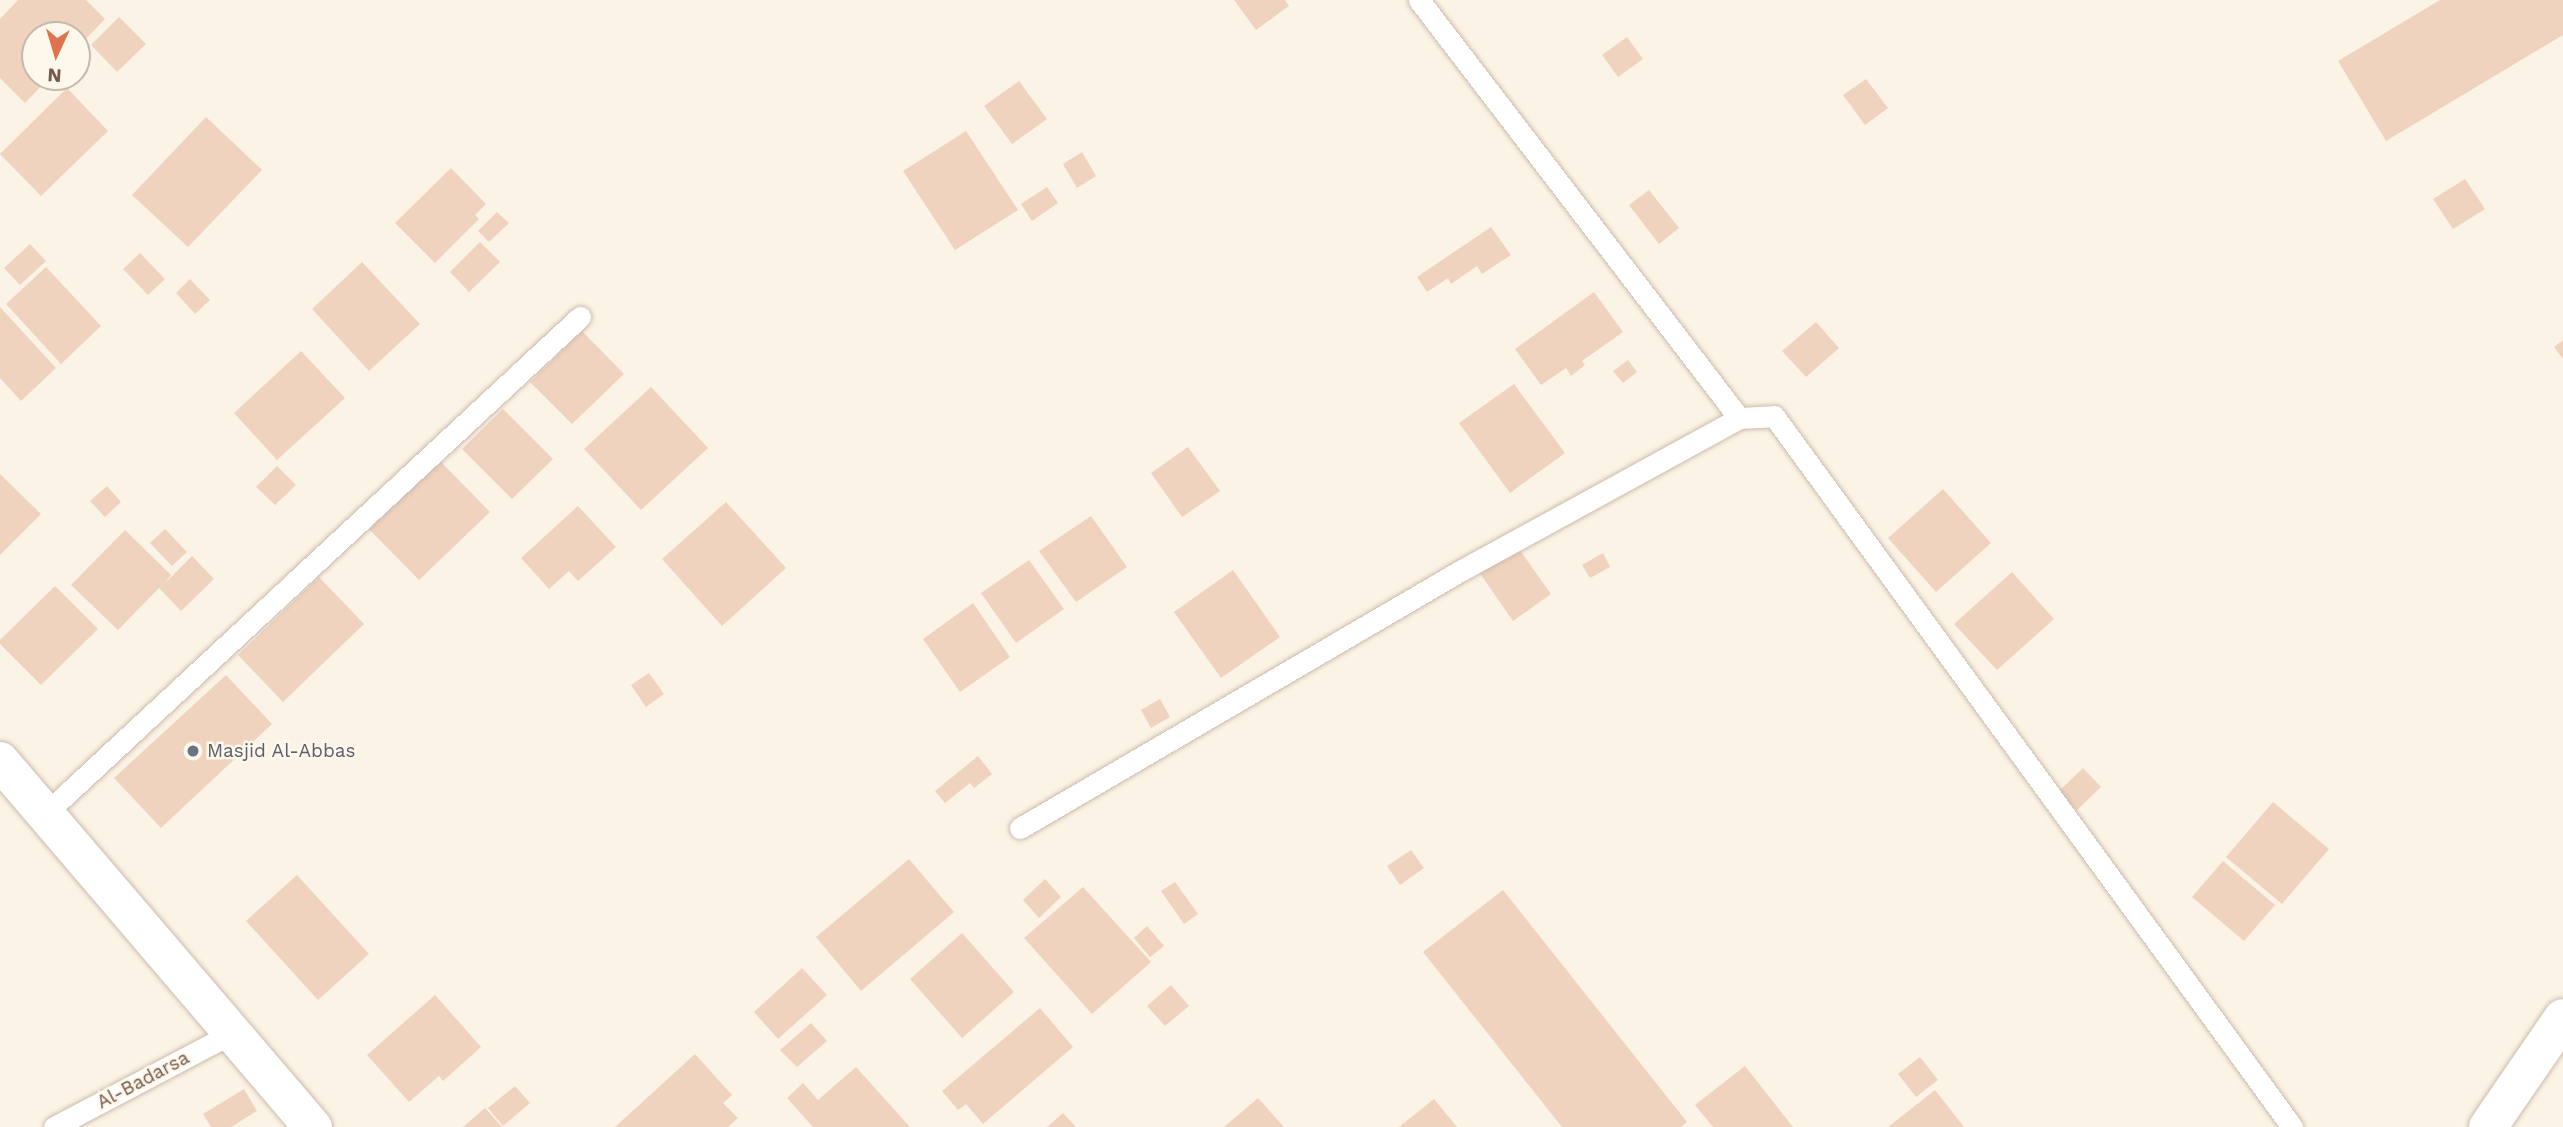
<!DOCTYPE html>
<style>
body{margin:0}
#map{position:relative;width:2563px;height:1127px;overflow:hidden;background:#fbf3e5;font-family:"Work Sans",sans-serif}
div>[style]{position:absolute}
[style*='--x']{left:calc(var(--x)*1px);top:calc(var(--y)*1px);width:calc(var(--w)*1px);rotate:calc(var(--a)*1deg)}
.building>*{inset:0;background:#efd3be}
.roads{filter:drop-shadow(0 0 2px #ccbbac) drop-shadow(0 0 2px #ccbbac)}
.service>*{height:21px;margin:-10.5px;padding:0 10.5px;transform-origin:10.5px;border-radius:10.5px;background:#fff}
.minor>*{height:38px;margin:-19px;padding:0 19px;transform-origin:19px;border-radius:19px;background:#fff}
.secondary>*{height:38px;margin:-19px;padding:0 19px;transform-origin:19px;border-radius:19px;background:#fff}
.dots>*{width:19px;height:19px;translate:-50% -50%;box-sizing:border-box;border:4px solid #fef7eb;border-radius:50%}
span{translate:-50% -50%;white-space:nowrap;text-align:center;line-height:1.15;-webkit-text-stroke:5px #fef7eb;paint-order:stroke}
.worship-label{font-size:19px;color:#5b616d}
.left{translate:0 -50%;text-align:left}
.street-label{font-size:19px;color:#735a4b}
.north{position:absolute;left:21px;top:21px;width:70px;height:70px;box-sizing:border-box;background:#fef7eb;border:2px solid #c6b8ab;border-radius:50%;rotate:184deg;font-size:19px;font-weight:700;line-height:28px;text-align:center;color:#735a4b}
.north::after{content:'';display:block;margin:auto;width:24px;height:32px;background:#df7350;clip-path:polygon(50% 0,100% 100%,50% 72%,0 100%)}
</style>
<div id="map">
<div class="building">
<i style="clip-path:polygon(18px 0,86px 0,105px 19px,77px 48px,77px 35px,35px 35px,35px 77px,50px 77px,25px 103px,0 78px,0 19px)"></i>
<i style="clip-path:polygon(1234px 0,1285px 0,1289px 6px,1256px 30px)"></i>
<i style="clip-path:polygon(2440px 0,2563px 0,2563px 35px,2386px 141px,2338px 61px)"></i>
<i style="clip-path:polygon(119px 17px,146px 44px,117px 72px,91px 45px)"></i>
<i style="clip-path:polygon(1627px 37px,1643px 59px,1618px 77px,1602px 55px)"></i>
<i style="clip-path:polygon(1866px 79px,1888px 108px,1865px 125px,1843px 95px)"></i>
<i style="clip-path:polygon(1019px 81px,1047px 119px,1012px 144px,984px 106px)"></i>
<i style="clip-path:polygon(67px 88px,108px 131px,41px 196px,0 154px)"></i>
<i style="clip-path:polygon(206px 117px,262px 170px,188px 247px,132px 195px)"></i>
<i style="clip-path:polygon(966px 131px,1018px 210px,955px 250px,903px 171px)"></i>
<i style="clip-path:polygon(1082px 152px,1096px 176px,1077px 188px,1063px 164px)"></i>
<i style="clip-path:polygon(451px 168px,486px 204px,475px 215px,479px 219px,435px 263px,395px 223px)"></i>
<i style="clip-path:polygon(2465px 179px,2485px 209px,2453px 229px,2433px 199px)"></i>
<i style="clip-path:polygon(1047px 187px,1058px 203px,1032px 221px,1021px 204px)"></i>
<i style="clip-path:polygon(1649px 190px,1679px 228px,1659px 244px,1629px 205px)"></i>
<i style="clip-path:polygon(497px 212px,509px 223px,489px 242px,478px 231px)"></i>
<i style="clip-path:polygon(1491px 227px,1511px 255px,1482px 274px,1477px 266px,1451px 284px,1448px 278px,1427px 292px,1417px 277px)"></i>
<i style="clip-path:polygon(480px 242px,500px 262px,469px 292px,450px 272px)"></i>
<i style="clip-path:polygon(30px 244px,46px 261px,20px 285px,4px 268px)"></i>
<i style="clip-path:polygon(140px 253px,165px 279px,148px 295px,123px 269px)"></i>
<i style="clip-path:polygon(362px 262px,420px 324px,369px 371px,312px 309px)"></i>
<i style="clip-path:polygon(46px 267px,101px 326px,61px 364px,6px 304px)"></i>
<i style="clip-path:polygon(190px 279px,210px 300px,195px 314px,176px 293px)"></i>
<i style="clip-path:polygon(1594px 292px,1623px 332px,1582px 361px,1585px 365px,1571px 376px,1566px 368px,1541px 385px,1515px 349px)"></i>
<i style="clip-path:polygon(0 307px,56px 368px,21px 401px,0 378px)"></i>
<i style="clip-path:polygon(1816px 322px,1839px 348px,1806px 377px,1782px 351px)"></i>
<i style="clip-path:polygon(582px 331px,624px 374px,572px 424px,530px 382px)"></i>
<i style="clip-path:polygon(2563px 340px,2563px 359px,2554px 347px)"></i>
<i style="clip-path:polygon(301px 351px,345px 398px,277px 460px,234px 413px)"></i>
<i style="clip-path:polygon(1628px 360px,1637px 372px,1623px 383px,1613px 371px)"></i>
<i style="clip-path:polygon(1514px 384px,1565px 453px,1510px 493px,1459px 423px)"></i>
<i style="clip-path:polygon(651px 387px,708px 448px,641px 510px,584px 449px)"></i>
<i style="clip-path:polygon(503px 409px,553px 459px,512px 499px,462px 449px)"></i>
<i style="clip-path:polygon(1188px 447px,1220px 491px,1182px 517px,1151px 473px)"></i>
<i style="clip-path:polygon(440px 461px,490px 512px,419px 580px,369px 529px)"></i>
<i style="clip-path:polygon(277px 466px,296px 485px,275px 505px,256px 487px)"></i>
<i style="clip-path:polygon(0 474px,41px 514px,0 555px)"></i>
<i style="clip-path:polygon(107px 486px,121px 502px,105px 517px,90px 501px)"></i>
<i style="clip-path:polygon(1943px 489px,1991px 543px,1936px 592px,1888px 538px)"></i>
<i style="clip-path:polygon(726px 502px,786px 568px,722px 626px,662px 559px)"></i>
<i style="clip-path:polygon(578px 506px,616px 547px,578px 581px,569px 571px,549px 589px,521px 558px)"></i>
<i style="clip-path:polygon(1091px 516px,1127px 567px,1076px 602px,1039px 551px)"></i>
<i style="clip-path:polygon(165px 529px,187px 552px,172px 566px,150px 543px)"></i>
<i style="clip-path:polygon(125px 530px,171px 575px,164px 584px,192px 556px,214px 579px,181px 611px,159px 588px,118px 630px,71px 585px)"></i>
<i style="clip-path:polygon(1517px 546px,1551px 594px,1513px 621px,1479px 572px)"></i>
<i style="clip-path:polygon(1603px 553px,1610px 567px,1590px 578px,1582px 565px)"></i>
<i style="clip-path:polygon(1029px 560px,1064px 609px,1016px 643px,981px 593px)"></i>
<i style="clip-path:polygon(1233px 570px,1280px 637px,1221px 678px,1174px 612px)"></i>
<i style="clip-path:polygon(2012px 572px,2054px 619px,1997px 670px,1954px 624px)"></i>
<i style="clip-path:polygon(319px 577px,364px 624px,283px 702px,238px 655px)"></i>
<i style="clip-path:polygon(55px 586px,98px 629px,41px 685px,0 644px,0 640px)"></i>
<i style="clip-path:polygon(973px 603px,1010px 657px,960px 692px,923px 639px)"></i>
<i style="clip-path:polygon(649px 673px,664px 694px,646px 707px,631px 685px)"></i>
<i style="clip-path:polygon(226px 675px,272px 724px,161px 828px,114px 778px)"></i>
<i style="clip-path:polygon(1160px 699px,1170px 717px,1151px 728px,1141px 710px)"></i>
<i style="clip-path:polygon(978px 756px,992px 774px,974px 788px,970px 783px,945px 803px,935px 791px)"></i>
<i style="clip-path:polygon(2083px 768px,2101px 787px,2077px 810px,2058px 792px)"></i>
<i style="clip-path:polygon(2273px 802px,2329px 849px,2282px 904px,2226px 857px)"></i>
<i style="clip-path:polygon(1411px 850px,1424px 868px,1400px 885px,1387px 866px)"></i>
<i style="clip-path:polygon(909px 859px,954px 912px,861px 991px,816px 937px)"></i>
<i style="clip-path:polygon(2223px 861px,2275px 905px,2244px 941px,2192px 897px)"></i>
<i style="clip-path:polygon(297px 875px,369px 954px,318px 1000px,246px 921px)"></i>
<i style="clip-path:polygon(1045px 879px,1061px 897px,1039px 918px,1023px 900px)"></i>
<i style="clip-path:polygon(1175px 882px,1198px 914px,1184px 924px,1161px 891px)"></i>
<i style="clip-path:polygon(1083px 887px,1151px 962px,1092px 1014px,1024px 938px)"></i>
<i style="clip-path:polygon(1503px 890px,1687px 1122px,1681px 1127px,1562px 1127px,1423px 952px)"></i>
<i style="clip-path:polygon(1147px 926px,1164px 946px,1150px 957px,1134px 938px)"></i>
<i style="clip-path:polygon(962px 933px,1014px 992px,962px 1038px,910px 979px)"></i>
<i style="clip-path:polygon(802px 968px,827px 995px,778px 1039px,754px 1012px)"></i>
<i style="clip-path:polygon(1171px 985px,1189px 1006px,1165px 1026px,1147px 1006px)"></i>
<i style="clip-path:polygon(435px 995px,481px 1047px,443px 1081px,439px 1076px,409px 1102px,367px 1055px)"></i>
<i style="clip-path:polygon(1040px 1008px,1073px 1047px,983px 1124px,966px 1104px,958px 1110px,942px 1091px)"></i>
<i style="clip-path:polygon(811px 1023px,827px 1041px,797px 1067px,780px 1050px)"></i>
<i style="clip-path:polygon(695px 1054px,732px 1095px,723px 1103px,738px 1118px,728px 1127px,615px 1127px)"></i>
<i style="clip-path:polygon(1920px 1057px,1938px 1080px,1916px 1097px,1898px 1074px)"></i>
<i style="clip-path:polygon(1745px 1066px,1793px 1127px,1713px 1127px,1695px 1105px)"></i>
<i style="clip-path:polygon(856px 1067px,910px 1127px,813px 1127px,787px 1098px,803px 1083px,818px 1100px)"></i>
<i style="clip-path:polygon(515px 1086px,530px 1103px,503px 1126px,488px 1108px)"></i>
<i style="clip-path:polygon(244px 1089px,257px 1111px,231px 1127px,211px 1127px,203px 1114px)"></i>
<i style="clip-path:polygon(1935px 1090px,1964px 1127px,1888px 1127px)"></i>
<i style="clip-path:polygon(1258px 1098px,1284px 1127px,1224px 1127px)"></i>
<i style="clip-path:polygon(1434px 1099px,1457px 1127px,1399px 1127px)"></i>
<i style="clip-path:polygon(485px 1108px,502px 1127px,463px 1127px)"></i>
<i style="clip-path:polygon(1063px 1113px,1076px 1127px,1047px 1127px)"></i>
</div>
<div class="roads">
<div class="service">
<i style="--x:1419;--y:0;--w:526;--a:52.56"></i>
<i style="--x:46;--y:813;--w:729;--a:-42.89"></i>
<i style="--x:1020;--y:828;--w:510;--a:-30.29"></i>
<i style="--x:1460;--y:571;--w:318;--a:-28.7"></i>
<i style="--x:1739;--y:418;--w:35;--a:-3"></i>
<i style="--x:1774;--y:416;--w:880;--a:53.92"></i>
<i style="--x:54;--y:1127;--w:201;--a:-27.8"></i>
</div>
<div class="minor">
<i style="--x:2488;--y:1127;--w:132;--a:-55.5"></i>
</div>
<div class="secondary">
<i style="--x:0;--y:761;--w:482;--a:49.5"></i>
</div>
</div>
<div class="dots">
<i style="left:193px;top:751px;background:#6b7280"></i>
</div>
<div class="worship-label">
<span class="left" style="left:207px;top:751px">Masjid Al-Abbas</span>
</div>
<div class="street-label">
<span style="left:143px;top:1080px;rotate:-28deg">Al-Badarsa</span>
</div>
<div class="north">N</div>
</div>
